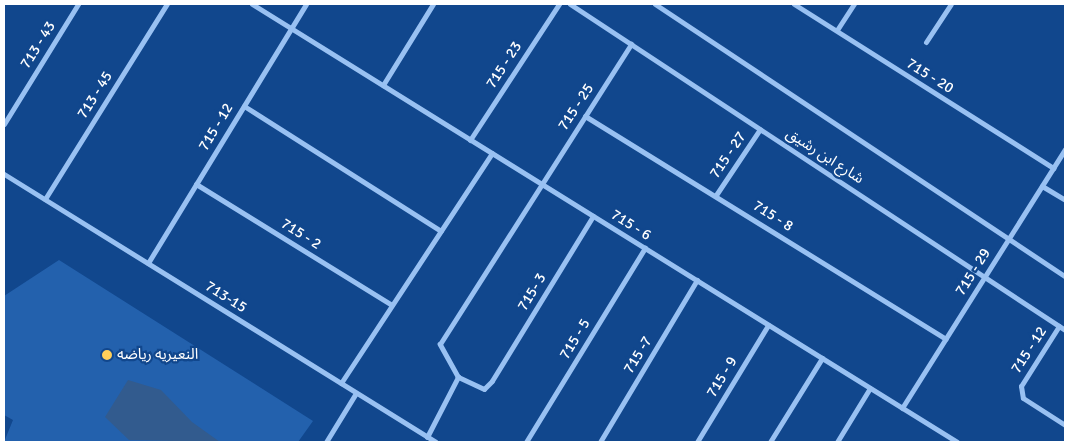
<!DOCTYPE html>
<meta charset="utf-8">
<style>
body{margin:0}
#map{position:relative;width:1069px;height:446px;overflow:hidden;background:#11478d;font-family:Signika,"Noto Sans Arabic",sans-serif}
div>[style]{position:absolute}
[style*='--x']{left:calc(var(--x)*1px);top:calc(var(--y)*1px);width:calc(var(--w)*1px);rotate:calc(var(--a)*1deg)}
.green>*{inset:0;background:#2361ad}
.water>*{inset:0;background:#325b8e}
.minor>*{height:5px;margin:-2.5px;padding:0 2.5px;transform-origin:2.5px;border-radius:2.5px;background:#99c1f2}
.dots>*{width:14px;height:14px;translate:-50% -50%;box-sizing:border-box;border:2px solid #11478d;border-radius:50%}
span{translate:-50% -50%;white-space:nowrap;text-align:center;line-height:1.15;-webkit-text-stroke:4.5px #11478d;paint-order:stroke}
.street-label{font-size:15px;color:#fff}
.poi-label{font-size:15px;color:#fff}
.left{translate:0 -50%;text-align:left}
.frame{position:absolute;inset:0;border:5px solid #fff;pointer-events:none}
</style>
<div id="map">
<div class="green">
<i style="clip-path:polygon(59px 260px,313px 421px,298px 442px,4px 442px,13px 420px,4px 415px,4px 296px)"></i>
</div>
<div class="water">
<i style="clip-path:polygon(128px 380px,161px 390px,192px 422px,220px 442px,129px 440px,105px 417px)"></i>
</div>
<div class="minor">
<i style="--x:252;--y:4;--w:830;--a:31.85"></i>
<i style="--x:570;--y:4;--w:593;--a:33.37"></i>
<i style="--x:655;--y:4;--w:492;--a:33.6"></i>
<i style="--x:794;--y:4;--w:307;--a:32.3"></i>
<i style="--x:837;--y:30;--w:31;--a:-57"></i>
<i style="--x:926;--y:42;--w:45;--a:-56.7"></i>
<i style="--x:383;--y:85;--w:95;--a:-58.3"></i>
<i style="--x:244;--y:106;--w:233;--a:32.4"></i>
<i style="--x:585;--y:116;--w:424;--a:31.7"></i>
<i style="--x:4;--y:124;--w:141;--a:-58.3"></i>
<i style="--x:470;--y:140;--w:163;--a:-56.8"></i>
<i style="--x:4;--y:174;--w:508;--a:31.81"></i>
<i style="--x:196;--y:184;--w:230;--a:31.7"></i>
<i style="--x:1042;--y:186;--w:27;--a:31"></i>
<i style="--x:716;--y:195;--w:79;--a:-56.3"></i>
<i style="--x:45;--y:199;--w:230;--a:-58"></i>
<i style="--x:593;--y:216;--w:193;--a:121.5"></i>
<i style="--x:492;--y:381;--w:11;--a:135"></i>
<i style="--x:484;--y:389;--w:29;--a:-155"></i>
<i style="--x:458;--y:377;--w:38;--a:-119"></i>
<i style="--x:440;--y:344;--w:356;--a:-57.5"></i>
<i style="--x:148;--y:263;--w:303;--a:-58.6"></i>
<i style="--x:1059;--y:326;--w:71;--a:122.3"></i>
<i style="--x:1021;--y:386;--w:12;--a:81"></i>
<i style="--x:1023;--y:398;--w:50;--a:32.7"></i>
<i style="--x:341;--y:383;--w:275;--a:-56.7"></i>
<i style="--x:902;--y:408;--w:306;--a:-57.8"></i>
<i style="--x:427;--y:437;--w:68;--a:-62.7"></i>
<i style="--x:326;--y:442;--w:57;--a:-58.5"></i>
<i style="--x:526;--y:442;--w:228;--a:-58.5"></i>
<i style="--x:600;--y:442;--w:189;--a:-59.1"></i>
<i style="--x:697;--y:442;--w:137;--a:-58.7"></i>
<i style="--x:770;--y:442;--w:99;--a:-58.2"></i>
<i style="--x:837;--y:442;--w:63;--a:-58.6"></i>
</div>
<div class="dots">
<i style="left:107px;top:355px;background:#ffcf5a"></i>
</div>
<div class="street-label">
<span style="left:38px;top:45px;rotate:-58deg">713 - 43</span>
<span style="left:504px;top:65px;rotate:-57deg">715 - 23</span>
<span style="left:930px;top:76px;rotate:32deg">715 - 20</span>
<span style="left:95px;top:95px;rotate:-58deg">713 - 45</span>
<span style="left:576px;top:107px;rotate:-57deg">715 - 25</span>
<span style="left:216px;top:127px;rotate:-59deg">715 - 12</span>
<span style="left:728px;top:155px;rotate:-56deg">715 - 27</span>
<span style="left:825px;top:156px;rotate:33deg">شارع ابن رشيق</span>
<span style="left:773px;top:216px;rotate:32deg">715 - 8</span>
<span style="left:631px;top:225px;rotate:32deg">715 - 6</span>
<span style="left:301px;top:234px;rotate:32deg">715 - 2</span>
<span style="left:973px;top:272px;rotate:-58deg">715 - 29</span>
<span style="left:532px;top:292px;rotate:-59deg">715- 3</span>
<span style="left:226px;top:297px;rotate:32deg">713-15</span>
<span style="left:575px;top:339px;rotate:-59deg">715 - 5</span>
<span style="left:1029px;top:350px;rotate:-57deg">715 - 12</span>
<span style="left:638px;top:355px;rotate:-59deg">715 -7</span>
<span style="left:722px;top:377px;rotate:-59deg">715 - 9</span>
</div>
<div class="poi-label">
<span class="left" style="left:117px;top:355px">النعيريه رياضه</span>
</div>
<div class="frame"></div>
</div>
